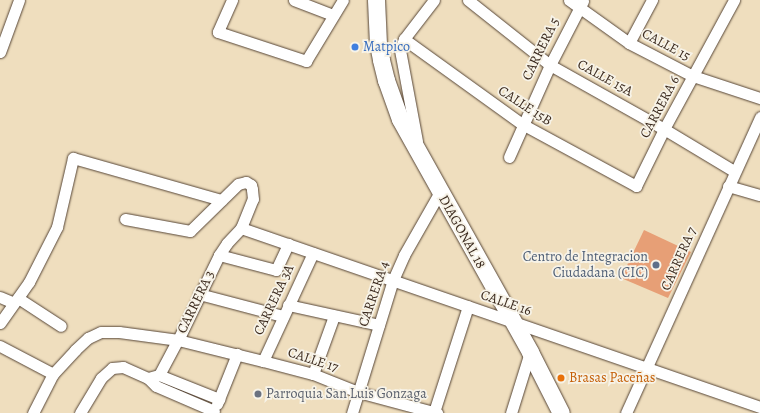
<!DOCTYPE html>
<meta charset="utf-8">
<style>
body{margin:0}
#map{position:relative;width:760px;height:413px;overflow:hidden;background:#efdebe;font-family:Alegreya,serif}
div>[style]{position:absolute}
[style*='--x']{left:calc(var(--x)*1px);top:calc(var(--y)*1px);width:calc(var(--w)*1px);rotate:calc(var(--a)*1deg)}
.building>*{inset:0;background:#e79f76}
.roads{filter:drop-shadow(0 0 1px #564536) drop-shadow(0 0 1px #564536)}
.street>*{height:11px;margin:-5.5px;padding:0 5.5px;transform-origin:5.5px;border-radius:5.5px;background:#fff}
.primary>*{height:17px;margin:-8.5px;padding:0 8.5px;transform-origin:8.5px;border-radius:8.5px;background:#fff}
.dots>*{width:11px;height:11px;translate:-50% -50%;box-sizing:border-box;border:2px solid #f7f3e8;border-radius:50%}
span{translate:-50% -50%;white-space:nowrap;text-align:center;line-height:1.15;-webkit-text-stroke:3.5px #f7f3e8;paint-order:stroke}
.street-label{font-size:14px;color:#3b2a1e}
.shop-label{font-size:14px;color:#366cbe}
.left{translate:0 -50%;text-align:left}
.service-label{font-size:14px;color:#4e5e75}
.right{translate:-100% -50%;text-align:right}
.food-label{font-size:14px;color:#c56008}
.worship-label{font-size:14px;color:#5b616d}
</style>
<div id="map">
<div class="building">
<i style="clip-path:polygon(644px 230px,691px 252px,668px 298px,621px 278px)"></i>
</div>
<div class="roads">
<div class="street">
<i style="--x:232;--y:0;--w:35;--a:114"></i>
<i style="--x:218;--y:32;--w:93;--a:18.2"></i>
<i style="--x:306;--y:61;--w:71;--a:-58.8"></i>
<i style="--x:294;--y:0;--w:42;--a:21"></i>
<i style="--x:468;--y:0;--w:105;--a:38.4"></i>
<i style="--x:550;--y:65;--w:131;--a:29.3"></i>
<i style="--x:664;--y:129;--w:82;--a:31"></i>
<i style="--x:569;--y:0;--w:74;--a:35.6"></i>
<i style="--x:629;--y:43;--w:72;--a:27.3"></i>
<i style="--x:693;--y:76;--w:71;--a:18.2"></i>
<i style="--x:404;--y:39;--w:145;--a:35.8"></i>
<i style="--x:522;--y:124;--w:130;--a:28.5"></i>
<i style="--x:636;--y:186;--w:64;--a:-63.8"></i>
<i style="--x:664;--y:129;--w:147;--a:-61.5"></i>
<i style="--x:629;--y:43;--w:49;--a:-61.9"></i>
<i style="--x:0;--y:52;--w:55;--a:-69.9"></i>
<i style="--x:417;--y:141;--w:93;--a:-100.6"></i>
<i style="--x:400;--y:50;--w:12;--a:-70"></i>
<i style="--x:404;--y:39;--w:49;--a:-52.4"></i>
<i style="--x:509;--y:157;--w:101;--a:-66"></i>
<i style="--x:550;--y:65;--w:72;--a:-62.7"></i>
<i style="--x:728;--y:186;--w:33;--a:16"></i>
<i style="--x:241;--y:228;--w:549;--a:19.03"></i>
<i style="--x:219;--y:255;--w:59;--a:14.7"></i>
<i style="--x:276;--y:270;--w:29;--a:-65"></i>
<i style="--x:199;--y:294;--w:87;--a:14.7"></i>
<i style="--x:0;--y:297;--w:15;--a:23"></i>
<i style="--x:18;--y:298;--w:51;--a:33.1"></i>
<i style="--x:288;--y:305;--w:93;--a:12.4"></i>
<i style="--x:0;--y:323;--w:50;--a:-54.7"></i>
<i style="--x:29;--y:282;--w:62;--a:-63"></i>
<i style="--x:57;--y:227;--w:71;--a:-76.9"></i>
<i style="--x:73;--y:158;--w:154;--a:15.8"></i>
<i style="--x:0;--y:346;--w:60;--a:27.8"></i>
<i style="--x:263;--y:361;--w:119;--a:-65.2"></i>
<i style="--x:313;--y:374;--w:62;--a:-70.1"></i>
<i style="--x:159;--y:375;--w:65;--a:21.8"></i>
<i style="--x:148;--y:378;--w:11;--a:45"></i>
<i style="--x:156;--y:386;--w:63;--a:23.3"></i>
<i style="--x:217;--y:404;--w:54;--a:-68.2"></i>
<i style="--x:434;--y:412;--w:111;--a:-72.2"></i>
<i style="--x:33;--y:413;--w:44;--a:-62.9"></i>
<i style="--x:53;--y:374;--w:33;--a:-47"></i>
<i style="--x:75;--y:350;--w:18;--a:-43"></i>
<i style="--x:88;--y:338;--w:14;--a:-25"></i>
<i style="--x:101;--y:332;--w:18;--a:0"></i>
<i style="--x:119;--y:332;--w:60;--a:7.7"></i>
<i style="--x:178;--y:340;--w:88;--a:13.9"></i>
<i style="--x:263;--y:361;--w:52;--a:14.6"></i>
<i style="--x:313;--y:374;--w:48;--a:21.8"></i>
<i style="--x:358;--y:392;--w:82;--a:14.9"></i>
<i style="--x:80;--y:413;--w:41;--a:-59"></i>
<i style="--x:101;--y:378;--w:15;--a:-42"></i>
<i style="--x:112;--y:368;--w:11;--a:-5"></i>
<i style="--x:123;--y:367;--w:27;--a:24"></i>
<i style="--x:148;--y:378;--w:11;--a:-15"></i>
<i style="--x:159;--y:375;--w:40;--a:-62"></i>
<i style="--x:178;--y:340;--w:94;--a:-64.2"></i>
<i style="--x:219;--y:255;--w:14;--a:-56"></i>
<i style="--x:227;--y:243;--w:21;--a:-47"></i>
<i style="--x:241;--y:228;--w:31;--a:-68"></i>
<i style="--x:253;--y:199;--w:10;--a:-96"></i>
<i style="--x:252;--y:189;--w:4;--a:-104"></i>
<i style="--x:251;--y:185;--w:6;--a:-149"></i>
<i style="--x:246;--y:182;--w:8;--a:166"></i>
<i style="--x:238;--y:184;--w:67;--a:135.6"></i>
<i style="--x:190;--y:231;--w:66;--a:-169.5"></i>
<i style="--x:352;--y:413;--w:139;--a:-72.9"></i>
<i style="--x:393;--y:280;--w:27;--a:-66"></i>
<i style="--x:404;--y:255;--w:73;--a:-60.3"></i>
<i style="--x:511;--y:413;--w:64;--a:-72.7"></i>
<i style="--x:626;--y:413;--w:325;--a:-65.6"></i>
</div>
<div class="primary">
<i style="--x:376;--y:0;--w:44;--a:87.4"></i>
<i style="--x:378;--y:44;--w:16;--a:79"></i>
<i style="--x:381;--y:60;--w:21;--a:76"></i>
<i style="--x:386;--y:80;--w:41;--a:70.3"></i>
<i style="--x:400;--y:119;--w:267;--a:60.8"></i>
<i style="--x:530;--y:352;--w:68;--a:63.1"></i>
</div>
</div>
<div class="dots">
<i style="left:355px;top:47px;background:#3f7fe0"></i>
<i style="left:656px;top:265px;background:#5c6f8a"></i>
<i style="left:561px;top:378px;background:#e8710a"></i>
<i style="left:258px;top:394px;background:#6b7280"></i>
</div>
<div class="street-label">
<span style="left:666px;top:45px;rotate:28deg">CALLE 15</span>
<span style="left:541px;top:49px;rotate:-64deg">CARRERA 5</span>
<span style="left:605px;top:78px;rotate:29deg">CALLE 15A</span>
<span style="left:525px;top:106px;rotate:33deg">CALLE 15B</span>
<span style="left:660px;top:107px;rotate:-62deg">CARRERA 6</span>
<span style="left:462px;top:232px;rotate:61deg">DIAGONAL 18</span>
<span style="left:679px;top:259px;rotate:-66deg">CARRERA 7</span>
<span style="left:374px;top:294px;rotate:-71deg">CARRERA 4</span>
<span style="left:274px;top:300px;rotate:-65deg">CARRERA 3A</span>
<span style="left:196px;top:302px;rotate:-64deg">CARRERA 3</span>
<span style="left:506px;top:303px;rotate:19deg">CALLE 16</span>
<span style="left:313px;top:360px;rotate:18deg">CALLE 17</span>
</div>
<div class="shop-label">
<span class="left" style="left:363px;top:47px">Matpico</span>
</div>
<div class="service-label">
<span class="right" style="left:648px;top:265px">Centro de Integracion<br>Ciudadana (CIC)</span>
</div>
<div class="food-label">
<span class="left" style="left:569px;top:378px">Brasas Paceñas</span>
</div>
<div class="worship-label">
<span class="left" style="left:266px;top:394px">Parroquia San Luis Gonzaga</span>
</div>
</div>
